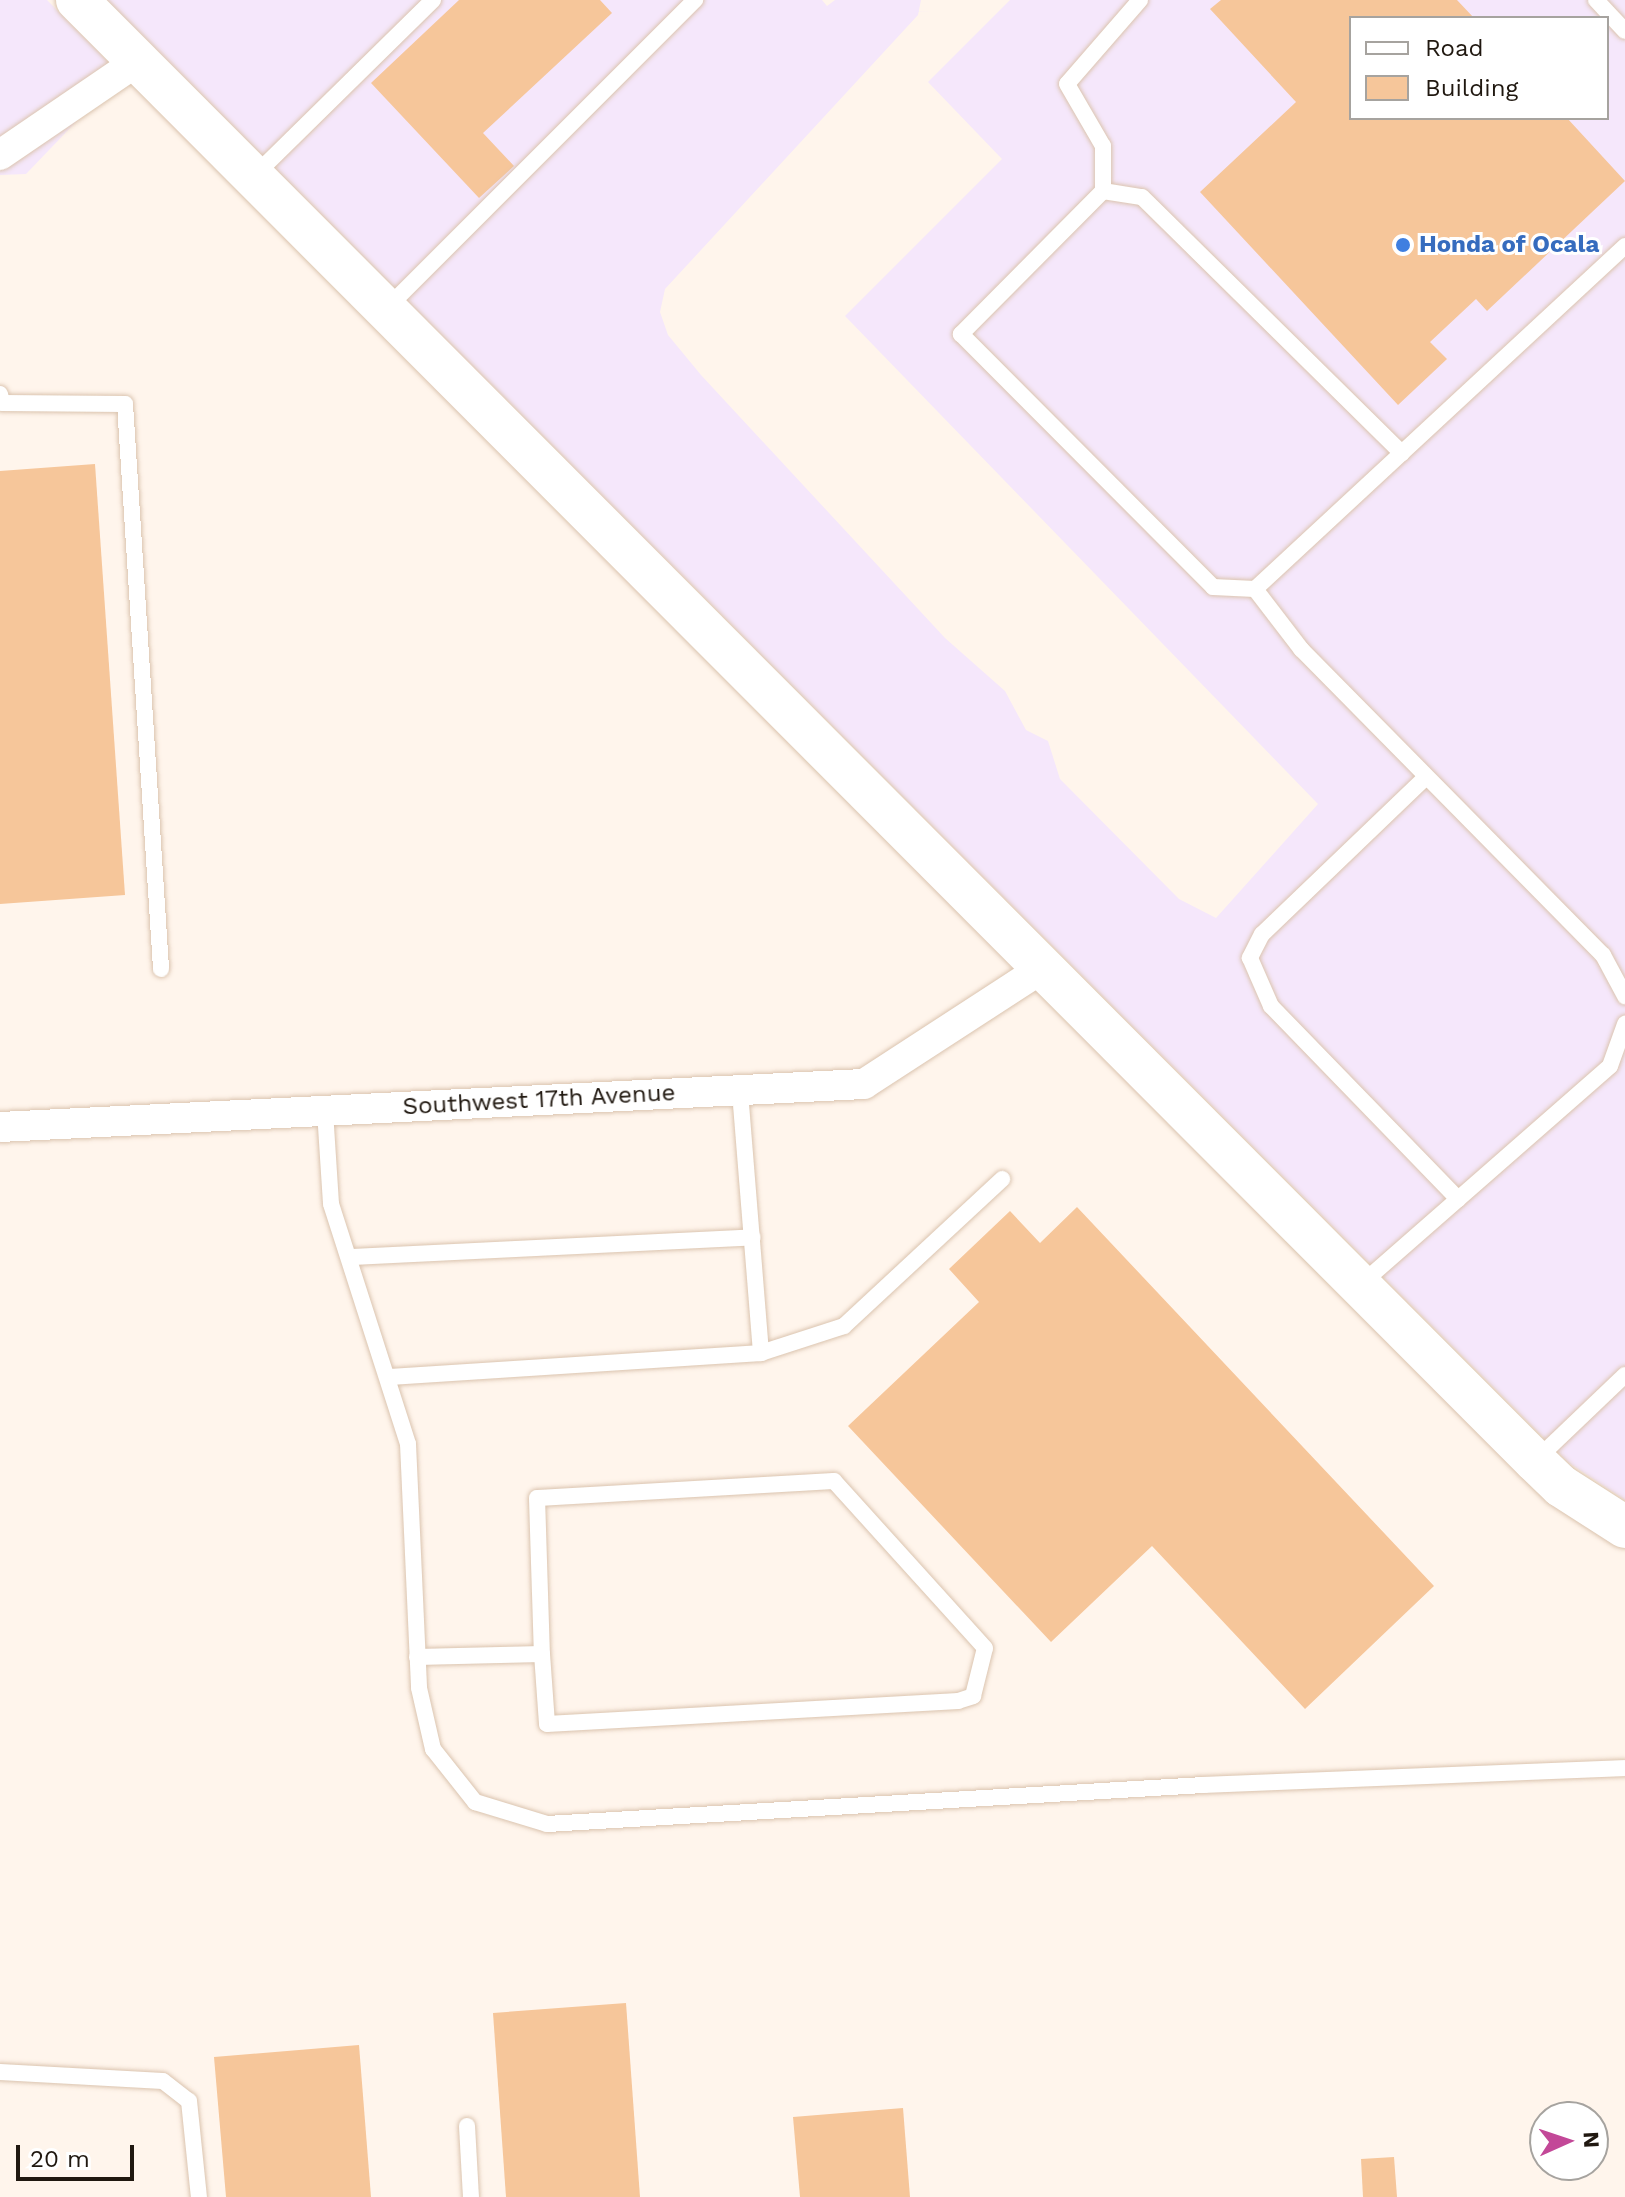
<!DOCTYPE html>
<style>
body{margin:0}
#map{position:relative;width:1625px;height:2197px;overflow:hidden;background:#fff5ec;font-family:"Work Sans",sans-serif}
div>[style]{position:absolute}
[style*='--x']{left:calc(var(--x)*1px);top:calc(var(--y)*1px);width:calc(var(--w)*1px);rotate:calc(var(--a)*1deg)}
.commercial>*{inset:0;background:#f5e7fb}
.building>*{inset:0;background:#f6c69a}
.roads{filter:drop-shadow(0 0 2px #dbc4af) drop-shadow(0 0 2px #dbc4af)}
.lane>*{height:16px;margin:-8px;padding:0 8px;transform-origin:8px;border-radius:8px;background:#fff}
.street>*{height:30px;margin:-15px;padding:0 15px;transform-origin:15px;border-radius:15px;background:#fff}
.secondary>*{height:42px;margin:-21px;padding:0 21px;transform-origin:21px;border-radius:21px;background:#fff}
.dots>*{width:22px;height:22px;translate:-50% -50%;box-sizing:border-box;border:4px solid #fff;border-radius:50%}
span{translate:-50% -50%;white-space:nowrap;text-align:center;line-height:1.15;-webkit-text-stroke:6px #fff;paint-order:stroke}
.shop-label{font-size:24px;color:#366cbe;font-weight:700}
.left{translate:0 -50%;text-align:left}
.street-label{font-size:24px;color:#201810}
.legend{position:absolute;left:1349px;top:16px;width:260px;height:104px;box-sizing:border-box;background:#fff;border:2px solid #a6a39f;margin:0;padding:10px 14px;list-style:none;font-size:24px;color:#201810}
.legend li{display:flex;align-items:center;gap:16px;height:40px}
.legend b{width:40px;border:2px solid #a6a39f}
.north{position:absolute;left:1529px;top:2101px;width:80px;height:80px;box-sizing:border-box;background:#fff;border:2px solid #a6a39f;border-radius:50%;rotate:87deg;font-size:22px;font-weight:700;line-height:32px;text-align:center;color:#201810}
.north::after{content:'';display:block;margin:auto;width:28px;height:36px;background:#c34898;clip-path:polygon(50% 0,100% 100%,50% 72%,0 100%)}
.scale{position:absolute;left:16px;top:2145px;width:118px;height:36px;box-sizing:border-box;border:4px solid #201810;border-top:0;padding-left:10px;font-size:24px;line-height:28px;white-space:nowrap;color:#201810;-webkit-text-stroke:6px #fff;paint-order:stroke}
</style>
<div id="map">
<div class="commercial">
<i style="clip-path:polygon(0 0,47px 0,121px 75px,26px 174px,0 175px)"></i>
<i style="clip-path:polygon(evenodd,107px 0,822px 0,827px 6px,835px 0,921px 0,918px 15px,665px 289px,660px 312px,668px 335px,701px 375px,945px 638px,1005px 691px,1026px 730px,1048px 741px,1060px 779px,1179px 899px,1216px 918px,1318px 804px,845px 316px,1002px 159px,928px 82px,1010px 0,1625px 0,1625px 1500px,1569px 1463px,107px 0,1351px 18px,1607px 18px,1607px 118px,1351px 118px,1351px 18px)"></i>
</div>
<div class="building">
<i style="clip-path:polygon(459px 0,600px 0,612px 13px,483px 133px,514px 166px,479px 198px,371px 83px)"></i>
<i style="clip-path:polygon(1221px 0,1457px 0,1474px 18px,1351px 18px,1351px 118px,1567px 118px,1625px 181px,1487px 311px,1476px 299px,1430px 342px,1447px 359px,1398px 405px,1200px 192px,1296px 102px,1210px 9px)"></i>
<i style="clip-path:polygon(95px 464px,125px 895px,0 904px,0 471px)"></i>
<i style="clip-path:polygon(1077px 1207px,1434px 1586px,1305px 1709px,1152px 1546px,1051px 1642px,848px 1426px,979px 1302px,949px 1269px,1010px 1211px,1040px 1243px)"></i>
<i style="clip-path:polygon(626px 2003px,640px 2197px,506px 2197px,493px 2013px)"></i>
<i style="clip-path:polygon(359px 2045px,371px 2197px,226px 2197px,214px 2057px)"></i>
<i style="clip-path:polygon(903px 2108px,910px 2197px,800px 2197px,793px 2117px)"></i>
<i style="clip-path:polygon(1394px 2157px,1397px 2197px,1363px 2197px,1361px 2159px)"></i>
</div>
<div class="roads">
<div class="lane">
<i style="--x:1140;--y:0;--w:111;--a:131"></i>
<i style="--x:1067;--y:84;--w:72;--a:59.9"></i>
<i style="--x:1103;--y:146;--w:45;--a:90"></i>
<i style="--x:1103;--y:191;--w:202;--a:134.8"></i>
<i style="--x:961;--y:334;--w:357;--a:45.1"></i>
<i style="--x:1213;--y:587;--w:42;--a:2.7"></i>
<i style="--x:1596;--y:0;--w:42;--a:46.9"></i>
<i style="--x:254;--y:176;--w:251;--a:-44.5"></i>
<i style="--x:1103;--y:191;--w:39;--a:9"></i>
<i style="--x:1142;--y:197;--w:365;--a:44.6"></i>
<i style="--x:1625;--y:246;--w:505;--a:137.17"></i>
<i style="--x:1255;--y:589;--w:76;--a:52.5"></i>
<i style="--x:1301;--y:649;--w:430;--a:45.4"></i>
<i style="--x:1603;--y:955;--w:47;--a:61.8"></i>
<i style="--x:387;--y:308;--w:436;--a:-45"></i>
<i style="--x:0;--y:394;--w:9;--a:77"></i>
<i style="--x:2;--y:403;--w:123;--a:0.5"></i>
<i style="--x:125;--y:404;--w:566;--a:86.35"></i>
<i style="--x:1426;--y:777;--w:227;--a:136.2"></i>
<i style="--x:1262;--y:934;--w:27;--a:117"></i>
<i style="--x:1250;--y:958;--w:52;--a:66.4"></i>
<i style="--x:1271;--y:1006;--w:269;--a:45.9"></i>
<i style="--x:325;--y:1111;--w:93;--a:86.3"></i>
<i style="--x:331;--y:1204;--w:252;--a:72.2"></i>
<i style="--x:408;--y:1444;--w:244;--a:87.4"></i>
<i style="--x:419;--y:1688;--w:63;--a:77.1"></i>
<i style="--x:433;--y:1749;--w:68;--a:51.6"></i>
<i style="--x:475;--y:1802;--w:75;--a:17"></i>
<i style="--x:547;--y:1824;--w:658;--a:-3.4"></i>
<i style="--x:1204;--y:1785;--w:421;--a:-2.3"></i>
<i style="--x:350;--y:1257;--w:403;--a:-2.8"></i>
<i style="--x:1360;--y:1285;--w:332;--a:-41.2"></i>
<i style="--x:1610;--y:1066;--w:45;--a:-70.3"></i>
<i style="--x:761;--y:1353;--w:87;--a:-18"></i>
<i style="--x:844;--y:1326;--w:216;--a:-42.9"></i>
<i style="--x:390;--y:1377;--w:372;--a:-3.7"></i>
<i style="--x:761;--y:1353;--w:264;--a:-94.6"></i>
<i style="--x:1536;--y:1460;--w:123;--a:-43.7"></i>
<i style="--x:417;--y:1657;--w:125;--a:-1.4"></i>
<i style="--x:542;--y:1654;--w:70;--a:85.9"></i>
<i style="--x:547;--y:1724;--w:412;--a:-3.2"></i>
<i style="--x:958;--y:1701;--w:16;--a:-18"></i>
<i style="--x:973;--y:1696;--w:49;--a:-76"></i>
<i style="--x:985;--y:1648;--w:225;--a:-132.1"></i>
<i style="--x:834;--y:1481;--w:297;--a:176.7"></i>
<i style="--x:537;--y:1498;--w:156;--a:88.2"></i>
<i style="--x:0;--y:2072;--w:163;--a:3.2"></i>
<i style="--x:163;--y:2081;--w:33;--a:38"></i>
<i style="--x:189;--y:2101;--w:97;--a:84.1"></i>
<i style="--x:467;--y:2126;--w:71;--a:86.8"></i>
</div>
<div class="street">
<i style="--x:0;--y:155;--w:167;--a:-34.3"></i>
<i style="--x:0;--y:1127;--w:865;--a:-2.85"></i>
<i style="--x:864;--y:1084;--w:215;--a:-33"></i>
</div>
<div class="secondary">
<i style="--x:77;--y:0;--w:2064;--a:45.06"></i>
<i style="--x:1535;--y:1461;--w:36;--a:44"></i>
<i style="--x:1561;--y:1486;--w:76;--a:32.6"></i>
</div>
</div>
<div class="dots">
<i style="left:1403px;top:245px;background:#3f7fe0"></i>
</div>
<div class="shop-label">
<span class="left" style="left:1419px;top:245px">Honda of Ocala</span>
</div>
<div class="street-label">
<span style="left:539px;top:1100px;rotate:-3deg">Southwest 17th Avenue</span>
</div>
<ul class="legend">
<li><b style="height:10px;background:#fff"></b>Road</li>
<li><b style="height:22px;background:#f6c69a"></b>Building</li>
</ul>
<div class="north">N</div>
<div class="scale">20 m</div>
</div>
